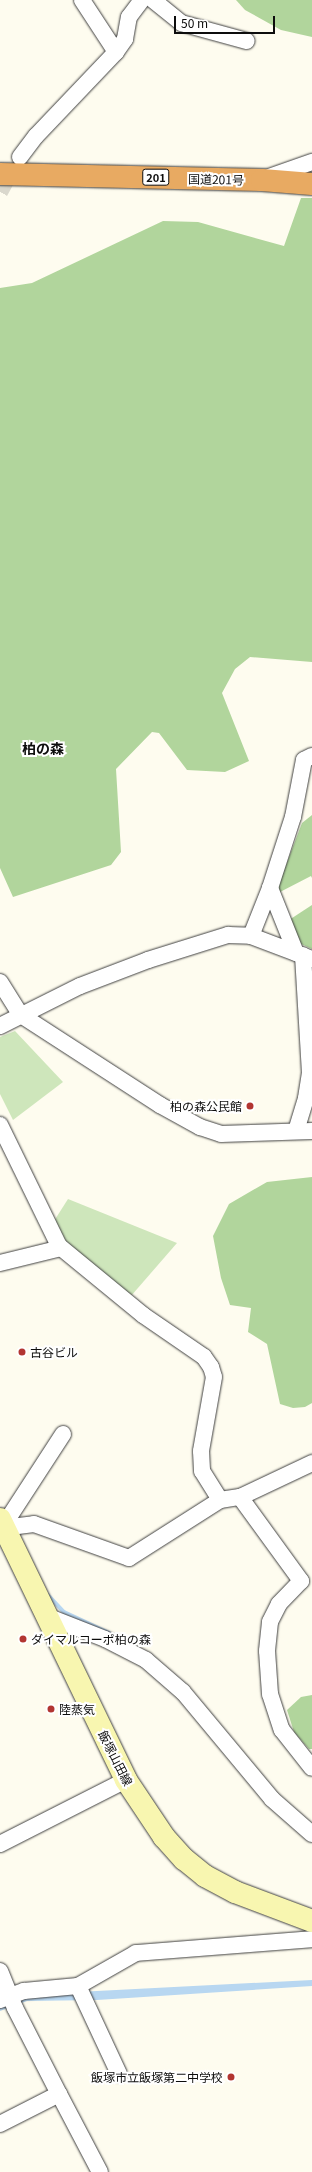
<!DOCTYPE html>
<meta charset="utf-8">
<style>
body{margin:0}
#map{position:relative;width:312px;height:2172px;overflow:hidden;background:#fefcef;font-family:Georgia,"Noto Sans JP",serif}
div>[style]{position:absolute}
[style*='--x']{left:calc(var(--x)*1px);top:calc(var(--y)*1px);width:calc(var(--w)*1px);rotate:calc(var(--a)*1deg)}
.green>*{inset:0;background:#cee6bb}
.forest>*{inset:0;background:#b1d59c}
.water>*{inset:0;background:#b8d7f1}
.stream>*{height:4px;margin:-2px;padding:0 2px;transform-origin:2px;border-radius:2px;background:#b8d7f1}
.street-tunnel>*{height:16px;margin-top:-8px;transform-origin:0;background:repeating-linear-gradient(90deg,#dad8cd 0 16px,transparent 0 24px)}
.roads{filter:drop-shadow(0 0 1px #404040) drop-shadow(0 0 1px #404040)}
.street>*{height:16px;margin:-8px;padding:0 8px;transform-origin:8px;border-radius:8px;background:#fff}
.secondary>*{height:22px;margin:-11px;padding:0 11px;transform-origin:11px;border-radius:11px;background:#f8f6b0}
.highway>*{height:22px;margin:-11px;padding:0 11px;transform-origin:11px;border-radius:11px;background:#e8aa62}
.dots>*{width:11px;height:11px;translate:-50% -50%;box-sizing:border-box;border:2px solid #fff;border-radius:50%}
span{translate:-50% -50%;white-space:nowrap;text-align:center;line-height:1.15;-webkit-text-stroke:4px #fff;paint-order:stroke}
.shield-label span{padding:1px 3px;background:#fff;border:1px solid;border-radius:3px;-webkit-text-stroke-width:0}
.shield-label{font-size:11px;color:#0d0d0d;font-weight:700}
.street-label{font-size:12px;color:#0d0d0d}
.poi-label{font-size:12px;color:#0d0d0d}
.right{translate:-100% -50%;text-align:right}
.left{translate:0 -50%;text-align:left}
.quarter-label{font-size:14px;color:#0d0d0d;font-weight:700}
.scale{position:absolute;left:174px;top:16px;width:101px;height:18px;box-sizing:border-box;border:2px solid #0d0d0d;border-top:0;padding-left:5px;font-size:12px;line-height:14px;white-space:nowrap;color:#0d0d0d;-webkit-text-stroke:3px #fff;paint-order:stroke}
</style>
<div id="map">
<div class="green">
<i style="clip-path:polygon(15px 1031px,63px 1082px,13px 1120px,0 1094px,0 1037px)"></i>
<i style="clip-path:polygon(68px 1199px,177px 1243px,131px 1296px,67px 1244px,54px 1221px)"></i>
</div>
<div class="forest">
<i style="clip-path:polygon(236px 0,312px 0,312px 37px,281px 30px,245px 10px)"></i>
<i style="clip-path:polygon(301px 198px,312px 198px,312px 662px,250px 657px,235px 669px,222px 693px,249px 761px,225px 772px,187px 770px,159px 733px,152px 732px,116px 769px,121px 852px,111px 865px,13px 897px,0 868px,0 288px,32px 283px,163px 221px,198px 222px,284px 246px)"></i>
<i style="clip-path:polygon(312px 815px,312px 878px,311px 876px,280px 892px,278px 886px,302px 823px)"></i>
<i style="clip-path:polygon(312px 905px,312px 949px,299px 943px,289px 920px)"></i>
<i style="clip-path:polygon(312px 1177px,312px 1403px,305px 1407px,293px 1408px,280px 1404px,267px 1344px,248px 1332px,251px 1308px,230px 1305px,221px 1278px,213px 1236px,229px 1204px,267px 1182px)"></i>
<i style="clip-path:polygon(312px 1695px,312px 1749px,309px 1749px,294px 1732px,287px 1710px,301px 1697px)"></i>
</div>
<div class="water">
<i style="clip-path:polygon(312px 1980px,312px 1986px,97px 2000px,27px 2001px,0 2011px,0 2005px,39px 1994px)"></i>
</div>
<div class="stream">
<i style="--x:48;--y:1595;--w:23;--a:47"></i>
<i style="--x:64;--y:1612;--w:50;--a:25"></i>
</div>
<div class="street-tunnel">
<i style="--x:0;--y:192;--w:29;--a:-61"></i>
</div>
<div class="roads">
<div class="street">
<i style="--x:153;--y:0;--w:36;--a:39"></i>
<i style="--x:181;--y:23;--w:68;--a:15.3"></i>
<i style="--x:116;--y:52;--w:16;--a:-55"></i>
<i style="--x:125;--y:39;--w:22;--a:-80"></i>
<i style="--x:129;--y:17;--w:21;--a:-53"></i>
<i style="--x:20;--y:157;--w:26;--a:-53"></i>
<i style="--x:36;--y:136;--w:116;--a:-46.4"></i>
<i style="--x:116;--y:52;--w:62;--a:-123.2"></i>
<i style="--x:266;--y:178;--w:49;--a:-19.2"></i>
<i style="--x:251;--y:936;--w:52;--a:-68.4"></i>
<i style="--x:296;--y:953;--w:70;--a:-111.8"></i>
<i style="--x:270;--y:888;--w:75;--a:-72.1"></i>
<i style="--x:293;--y:817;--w:58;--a:-79.1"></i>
<i style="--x:304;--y:760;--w:9;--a:-27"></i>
<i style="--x:0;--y:982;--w:39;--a:58"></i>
<i style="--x:21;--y:1015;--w:166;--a:32.9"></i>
<i style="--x:160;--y:1105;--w:46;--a:28.8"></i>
<i style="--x:200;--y:1127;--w:22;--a:18"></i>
<i style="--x:221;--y:1134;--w:91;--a:-1.9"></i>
<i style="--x:0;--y:1026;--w:89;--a:-26.6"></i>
<i style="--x:80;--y:986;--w:73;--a:-20.9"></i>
<i style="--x:148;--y:960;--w:84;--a:-17.4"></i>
<i style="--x:228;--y:935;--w:23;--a:2"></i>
<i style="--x:251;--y:936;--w:65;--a:20.7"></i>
<i style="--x:0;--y:1125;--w:135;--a:64"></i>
<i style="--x:59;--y:1246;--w:109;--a:39.4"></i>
<i style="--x:143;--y:1315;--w:74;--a:34.5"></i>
<i style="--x:204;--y:1357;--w:12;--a:55"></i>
<i style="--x:211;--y:1367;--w:10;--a:73"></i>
<i style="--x:214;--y:1377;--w:75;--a:100"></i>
<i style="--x:201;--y:1451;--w:20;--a:87"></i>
<i style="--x:202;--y:1471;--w:34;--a:58"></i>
<i style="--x:296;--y:1131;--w:34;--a:-73"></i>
<i style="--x:306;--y:1098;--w:25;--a:-81"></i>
<i style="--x:310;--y:1073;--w:118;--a:-93.4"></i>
<i style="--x:0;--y:1263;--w:63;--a:-13.8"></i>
<i style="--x:240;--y:1497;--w:104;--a:54"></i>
<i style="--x:301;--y:1581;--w:32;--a:134"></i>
<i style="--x:279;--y:1604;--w:20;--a:117"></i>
<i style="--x:270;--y:1622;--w:29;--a:96"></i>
<i style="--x:267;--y:1651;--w:43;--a:86"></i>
<i style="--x:270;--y:1694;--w:38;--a:72"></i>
<i style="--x:282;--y:1730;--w:48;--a:51.7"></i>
<i style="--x:0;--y:1525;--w:4;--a:56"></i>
<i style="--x:2;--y:1528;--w:32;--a:-7"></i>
<i style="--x:34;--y:1524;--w:101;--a:19.7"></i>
<i style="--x:129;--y:1558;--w:108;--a:-32.5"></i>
<i style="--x:220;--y:1500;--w:20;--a:-9"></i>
<i style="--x:240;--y:1497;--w:80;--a:-25.3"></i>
<i style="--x:2;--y:1528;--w:112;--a:-57"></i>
<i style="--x:49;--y:1617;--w:60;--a:21.4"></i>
<i style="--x:105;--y:1639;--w:46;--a:27.1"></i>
<i style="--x:146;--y:1660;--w:49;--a:40.9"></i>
<i style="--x:183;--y:1692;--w:139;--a:50.2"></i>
<i style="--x:272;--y:1799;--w:53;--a:41.2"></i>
<i style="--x:0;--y:1844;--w:141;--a:-26.9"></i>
<i style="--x:0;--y:1971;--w:40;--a:68"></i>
<i style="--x:15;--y:2008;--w:97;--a:62.9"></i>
<i style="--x:59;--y:2094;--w:66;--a:153"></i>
<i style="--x:78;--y:1986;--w:97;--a:65"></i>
<i style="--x:0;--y:2000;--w:26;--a:-21"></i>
<i style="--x:24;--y:1991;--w:54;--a:-5.3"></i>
<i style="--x:78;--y:1986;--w:67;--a:-29.6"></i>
<i style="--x:136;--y:1953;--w:177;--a:-4.5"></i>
<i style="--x:59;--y:2094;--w:88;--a:62.3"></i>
</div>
<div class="secondary">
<i style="--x:0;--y:1519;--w:290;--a:64.2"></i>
<i style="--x:126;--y:1780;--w:69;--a:56.3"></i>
<i style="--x:164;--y:1837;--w:30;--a:48"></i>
<i style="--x:184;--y:1859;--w:27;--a:39"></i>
<i style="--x:205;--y:1876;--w:34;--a:28"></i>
<i style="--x:235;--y:1892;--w:82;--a:20.6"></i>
</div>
<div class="highway">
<i style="--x:0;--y:174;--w:262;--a:1.3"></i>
<i style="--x:262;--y:180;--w:50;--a:4.6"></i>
</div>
</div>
<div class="dots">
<i style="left:250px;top:1106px;background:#b23531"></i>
<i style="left:22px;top:1352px;background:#b23531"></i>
<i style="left:23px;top:1639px;background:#b23531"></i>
<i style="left:51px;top:1709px;background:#b23531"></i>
<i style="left:231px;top:2077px;background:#b23531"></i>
</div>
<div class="shield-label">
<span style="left:156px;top:177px">201</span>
</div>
<div class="street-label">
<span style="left:216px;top:179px;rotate:1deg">国道201号</span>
<span style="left:116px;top:1758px;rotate:63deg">飯塚山田線</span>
</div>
<div class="poi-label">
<span class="right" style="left:242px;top:1106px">柏の森公民館</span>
<span class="left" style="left:30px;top:1352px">古谷ビル</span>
<span class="left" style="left:31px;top:1639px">ダイマルコーポ柏の森</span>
<span class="left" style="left:59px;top:1709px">陸蒸気</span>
<span class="right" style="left:223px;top:2077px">飯塚市立飯塚第二中学校</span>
</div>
<div class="quarter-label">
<span style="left:43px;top:748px">柏の森</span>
</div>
<div class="scale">50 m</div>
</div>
